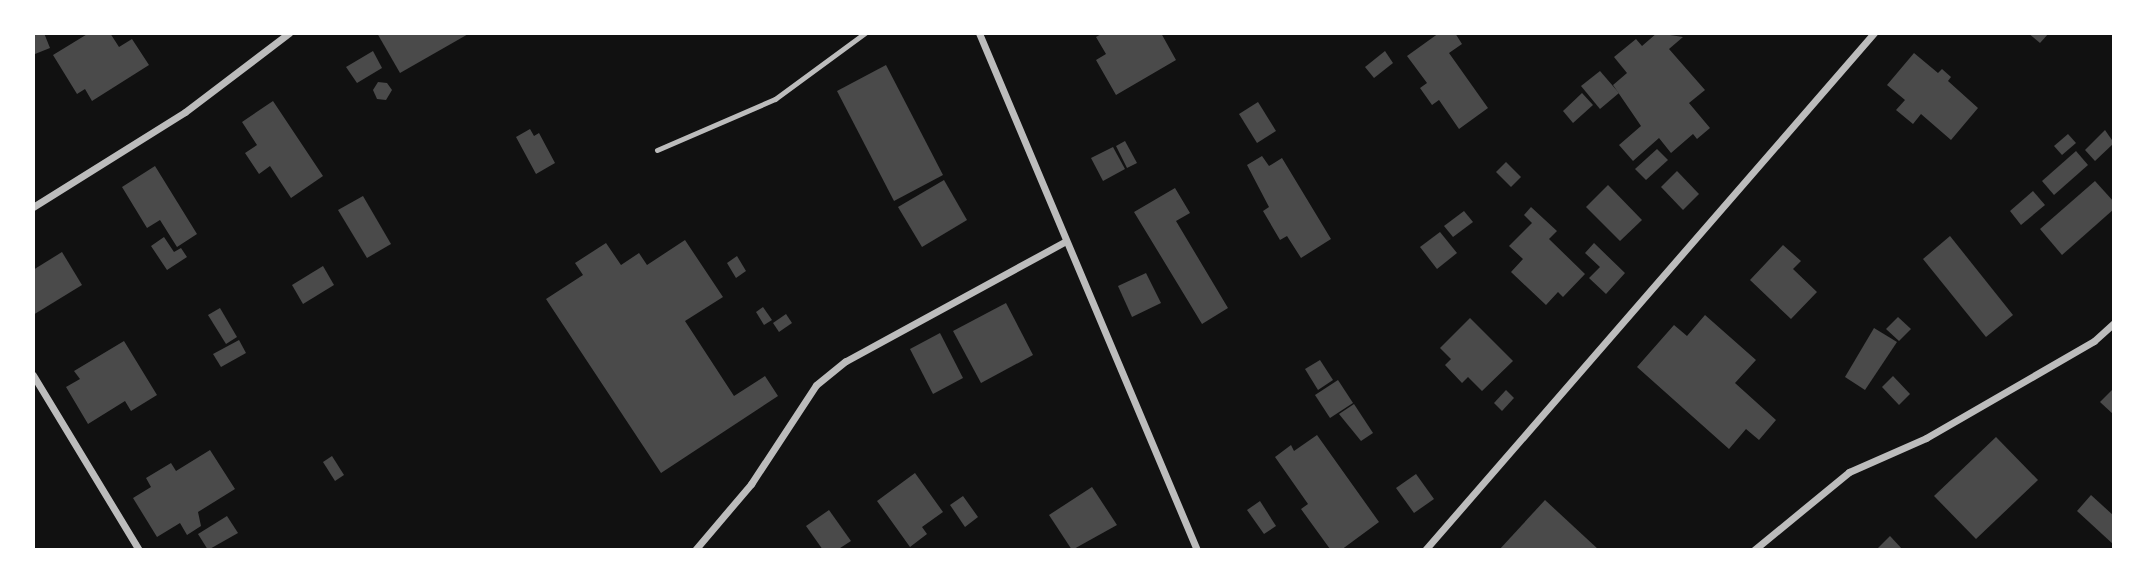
<!DOCTYPE html>
<style>
body{margin:0}
#map{position:relative;width:2147px;height:583px;overflow:hidden;background:#111;font-family:Inter,sans-serif}
div>[style]{position:absolute}
[style*='--x']{left:calc(var(--x)*1px);top:calc(var(--y)*1px);width:calc(var(--w)*1px);rotate:calc(var(--a)*1deg)}
.building>*{inset:0;background:#4a4a4a}
.service>*{height:5px;margin:-2.5px;padding:0 2.5px;transform-origin:2.5px;border-radius:2.5px;background:#bcbcbc}
.minor>*{height:7px;margin:-3.5px;padding:0 3.5px;transform-origin:3.5px;border-radius:3.5px;background:#bcbcbc}
span{translate:-50% -50%;white-space:nowrap;text-align:center;line-height:1.15;-webkit-text-stroke:5px #fff;paint-order:stroke}
.frame{position:absolute;inset:0;border:35px solid #fff;pointer-events:none}
</style>
<div id="map">
<div class="building">
<i style="clip-path:polygon(33px 33px,44px 33px,50px 48px,35px 54px)"></i>
<i style="clip-path:polygon(89px 33px,110px 33px,119px 47px,132px 39px,149px 65px,92px 101px,85px 89px,77px 94px,53px 55px)"></i>
<i style="clip-path:polygon(377px 33px,470px 33px,400px 73px)"></i>
<i style="clip-path:polygon(1103px 33px,1161px 33px,1176px 60px,1116px 95px,1096px 60px,1106px 54px,1096px 37px)"></i>
<i style="clip-path:polygon(1439px 33px,1455px 33px,1462px 44px,1449px 53px,1488px 108px,1459px 129px,1439px 100px,1432px 105px,1420px 88px,1427px 83px,1407px 56px)"></i>
<i style="clip-path:polygon(1657px 33px,1683px 37px,1669px 49px,1705px 90px,1689px 103px,1710px 128px,1697px 139px,1693px 134px,1671px 153px,1659px 138px,1633px 161px,1619px 145px,1641px 126px,1613px 85px,1627px 73px,1614px 57px,1636px 39px,1642px 46px)"></i>
<i style="clip-path:polygon(2028px 33px,2049px 33px,2040px 43px)"></i>
<i style="clip-path:polygon(373px 51px,382px 68px,357px 83px,346px 67px)"></i>
<i style="clip-path:polygon(1385px 51px,1393px 63px,1374px 78px,1365px 67px)"></i>
<i style="clip-path:polygon(1914px 53px,1938px 73px,1942px 69px,1951px 77px,1948px 81px,1978px 108px,1951px 140px,1921px 114px,1913px 124px,1896px 110px,1905px 100px,1887px 85px)"></i>
<i style="clip-path:polygon(886px 65px,943px 175px,894px 201px,837px 91px)"></i>
<i style="clip-path:polygon(1600px 71px,1619px 93px,1600px 109px,1581px 86px)"></i>
<i style="clip-path:polygon(378px 82px,387px 83px,392px 90px,386px 100px,377px 99px,373px 90px)"></i>
<i style="clip-path:polygon(1582px 93px,1593px 105px,1573px 123px,1563px 111px)"></i>
<i style="clip-path:polygon(273px 101px,323px 176px,291px 198px,270px 166px,259px 174px,245px 153px,257px 145px,242px 122px)"></i>
<i style="clip-path:polygon(1258px 102px,1276px 131px,1257px 143px,1239px 114px)"></i>
<i style="clip-path:polygon(530px 129px,534px 136px,539px 133px,555px 163px,536px 174px,516px 137px)"></i>
<i style="clip-path:polygon(2105px 130px,2114px 143px,2095px 161px,2085px 150px)"></i>
<i style="clip-path:polygon(2068px 134px,2076px 143px,2062px 155px,2054px 146px)"></i>
<i style="clip-path:polygon(1125px 141px,1137px 163px,1127px 168px,1116px 146px)"></i>
<i style="clip-path:polygon(1113px 147px,1125px 169px,1103px 181px,1091px 158px)"></i>
<i style="clip-path:polygon(1657px 149px,1668px 160px,1646px 180px,1635px 169px)"></i>
<i style="clip-path:polygon(2076px 151px,2088px 165px,2054px 195px,2042px 181px)"></i>
<i style="clip-path:polygon(1262px 156px,1269px 166px,1282px 158px,1331px 239px,1301px 258px,1287px 236px,1280px 240px,1263px 211px,1269px 207px,1247px 165px)"></i>
<i style="clip-path:polygon(1506px 162px,1521px 177px,1511px 187px,1496px 172px)"></i>
<i style="clip-path:polygon(155px 166px,197px 234px,177px 247px,160px 220px,147px 228px,122px 187px)"></i>
<i style="clip-path:polygon(1677px 171px,1699px 194px,1683px 210px,1661px 187px)"></i>
<i style="clip-path:polygon(944px 180px,967px 220px,922px 247px,898px 207px)"></i>
<i style="clip-path:polygon(2095px 181px,2114px 202px,2114px 209px,2062px 255px,2040px 229px)"></i>
<i style="clip-path:polygon(1608px 185px,1642px 220px,1620px 241px,1586px 207px)"></i>
<i style="clip-path:polygon(1175px 188px,1190px 213px,1176px 221px,1228px 308px,1202px 324px,1134px 212px)"></i>
<i style="clip-path:polygon(2033px 191px,2045px 205px,2021px 225px,2010px 211px)"></i>
<i style="clip-path:polygon(363px 196px,391px 244px,367px 258px,338px 210px)"></i>
<i style="clip-path:polygon(1531px 207px,1557px 231px,1549px 239px,1585px 274px,1563px 297px,1558px 292px,1546px 305px,1511px 272px,1523px 259px,1509px 246px,1532px 223px,1524px 215px)"></i>
<i style="clip-path:polygon(1464px 211px,1473px 222px,1453px 237px,1444px 226px)"></i>
<i style="clip-path:polygon(1440px 232px,1457px 253px,1437px 269px,1420px 247px)"></i>
<i style="clip-path:polygon(1950px 236px,2013px 315px,1986px 337px,1923px 259px)"></i>
<i style="clip-path:polygon(164px 237px,174px 252px,181px 248px,187px 257px,167px 270px,151px 246px)"></i>
<i style="clip-path:polygon(685px 240px,723px 297px,685px 321px,734px 396px,765px 376px,778px 396px,661px 473px,546px 299px,583px 275px,575px 263px,606px 243px,621px 265px,639px 253px,647px 265px)"></i>
<i style="clip-path:polygon(1594px 243px,1625px 273px,1606px 294px,1589px 278px,1600px 267px,1585px 253px)"></i>
<i style="clip-path:polygon(1783px 245px,1801px 261px,1793px 269px,1817px 292px,1791px 319px,1750px 280px)"></i>
<i style="clip-path:polygon(62px 252px,82px 285px,33px 315px,33px 270px)"></i>
<i style="clip-path:polygon(737px 256px,746px 271px,736px 278px,727px 263px)"></i>
<i style="clip-path:polygon(323px 266px,334px 285px,303px 304px,292px 285px)"></i>
<i style="clip-path:polygon(1146px 273px,1161px 303px,1132px 317px,1118px 286px)"></i>
<i style="clip-path:polygon(1006px 303px,1033px 355px,981px 383px,953px 331px)"></i>
<i style="clip-path:polygon(763px 307px,772px 320px,764px 325px,756px 312px)"></i>
<i style="clip-path:polygon(220px 308px,237px 337px,226px 344px,208px 315px)"></i>
<i style="clip-path:polygon(786px 314px,792px 323px,779px 332px,773px 323px)"></i>
<i style="clip-path:polygon(1705px 315px,1756px 360px,1735px 383px,1776px 420px,1759px 440px,1746px 429px,1729px 449px,1637px 367px,1674px 325px,1687px 336px)"></i>
<i style="clip-path:polygon(1898px 317px,1911px 329px,1899px 341px,1886px 329px)"></i>
<i style="clip-path:polygon(1470px 318px,1513px 361px,1482px 391px,1468px 377px,1462px 383px,1445px 365px,1451px 359px,1440px 348px)"></i>
<i style="clip-path:polygon(1874px 328px,1897px 342px,1865px 390px,1845px 377px)"></i>
<i style="clip-path:polygon(940px 333px,963px 378px,933px 394px,910px 349px)"></i>
<i style="clip-path:polygon(239px 340px,246px 353px,221px 367px,213px 354px)"></i>
<i style="clip-path:polygon(124px 341px,157px 395px,131px 411px,125px 401px,88px 424px,66px 387px,80px 379px,74px 371px)"></i>
<i style="clip-path:polygon(1320px 360px,1333px 380px,1318px 390px,1305px 369px)"></i>
<i style="clip-path:polygon(1893px 376px,1910px 394px,1899px 405px,1882px 387px)"></i>
<i style="clip-path:polygon(1338px 380px,1353px 403px,1330px 418px,1315px 395px)"></i>
<i style="clip-path:polygon(2114px 388px,2114px 415px,2100px 402px)"></i>
<i style="clip-path:polygon(1506px 390px,1514px 398px,1502px 411px,1494px 403px)"></i>
<i style="clip-path:polygon(1354px 404px,1373px 433px,1361px 441px,1339px 414px)"></i>
<i style="clip-path:polygon(1317px 435px,1379px 522px,1341px 550px,1330px 549px,1301px 509px,1308px 504px,1275px 457px,1291px 445px,1294px 451px)"></i>
<i style="clip-path:polygon(1996px 437px,2038px 480px,1976px 539px,1934px 496px)"></i>
<i style="clip-path:polygon(210px 450px,235px 489px,198px 512px,201px 526px,187px 535px,180px 523px,157px 537px,133px 498px,151px 487px,146px 478px,171px 463px,176px 471px)"></i>
<i style="clip-path:polygon(332px 456px,344px 475px,335px 481px,323px 462px)"></i>
<i style="clip-path:polygon(915px 473px,943px 512px,922px 527px,927px 534px,910px 547px,877px 501px)"></i>
<i style="clip-path:polygon(1416px 474px,1434px 499px,1414px 513px,1396px 488px)"></i>
<i style="clip-path:polygon(1092px 487px,1117px 525px,1072px 550px,1049px 515px)"></i>
<i style="clip-path:polygon(2091px 495px,2114px 516px,2114px 545px,2077px 511px)"></i>
<i style="clip-path:polygon(963px 496px,978px 517px,965px 527px,950px 505px)"></i>
<i style="clip-path:polygon(1545px 500px,1599px 550px,1499px 550px)"></i>
<i style="clip-path:polygon(1260px 501px,1276px 526px,1264px 534px,1247px 510px)"></i>
<i style="clip-path:polygon(829px 510px,851px 541px,837px 550px,823px 550px,806px 526px)"></i>
<i style="clip-path:polygon(227px 516px,238px 533px,208px 550px,198px 534px)"></i>
<i style="clip-path:polygon(1890px 536px,1903px 550px,1876px 550px)"></i>
</div>
<div class="service">
<i style="--x:657;--y:150;--w:129;--a:-23.4"></i>
<i style="--x:775;--y:99;--w:112;--a:-36.3"></i>
</div>
<div class="minor">
<i style="--x:979;--y:33;--w:561;--a:67.14"></i>
<i style="--x:33;--y:207;--w:179;--a:-32"></i>
<i style="--x:185;--y:112;--w:131;--a:-37.2"></i>
<i style="--x:33;--y:375;--w:205;--a:58.8"></i>
<i style="--x:695;--y:550;--w:87;--a:-49.7"></i>
<i style="--x:751;--y:484;--w:118;--a:-56.7"></i>
<i style="--x:816;--y:385;--w:38;--a:-39"></i>
<i style="--x:846;--y:361;--w:248;--a:-28.6"></i>
<i style="--x:1425;--y:550;--w:685;--a:-49.03"></i>
<i style="--x:1754;--y:550;--w:123;--a:-39.4"></i>
<i style="--x:1849;--y:472;--w:84;--a:-23.8"></i>
<i style="--x:1926;--y:438;--w:194;--a:-30"></i>
<i style="--x:2094;--y:341;--w:27;--a:-42"></i>
</div>
<div class="frame"></div>
</div>
